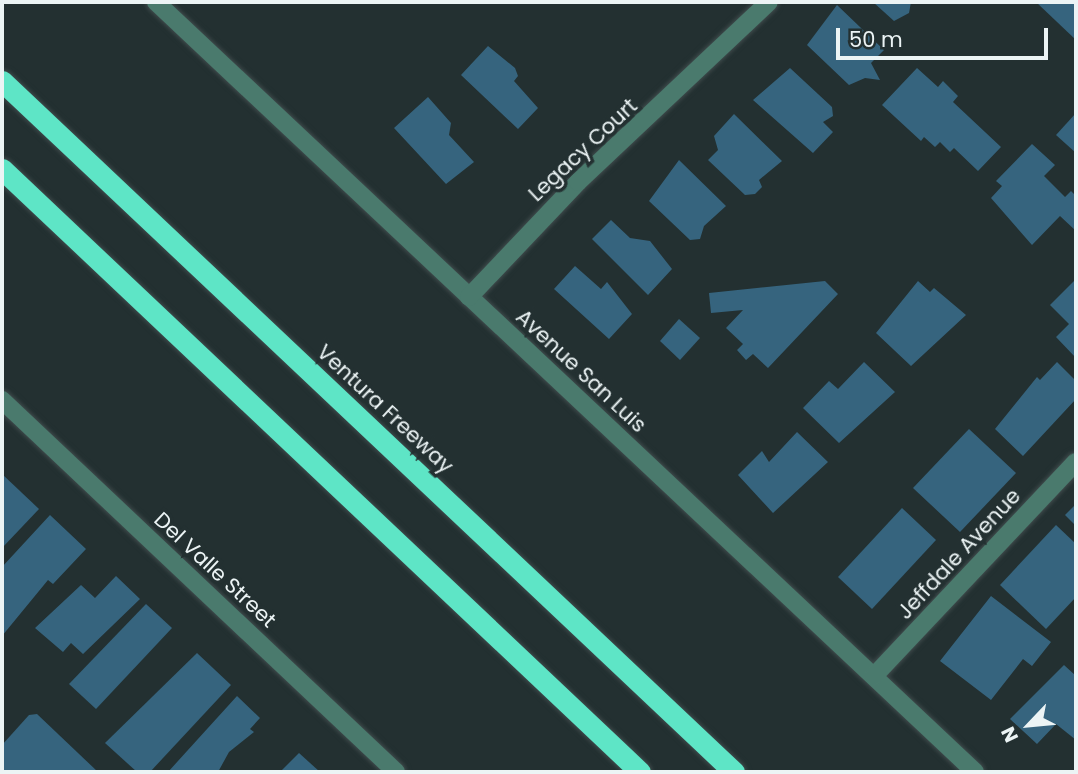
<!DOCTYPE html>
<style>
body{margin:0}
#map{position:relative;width:1078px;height:774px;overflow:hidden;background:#233031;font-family:Poppins,sans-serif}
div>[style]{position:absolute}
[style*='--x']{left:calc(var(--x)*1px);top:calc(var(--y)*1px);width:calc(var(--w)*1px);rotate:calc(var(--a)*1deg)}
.building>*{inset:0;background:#36647e}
.roads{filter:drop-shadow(0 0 2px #3f4b4c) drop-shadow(0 0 2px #3f4b4c)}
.minor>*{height:18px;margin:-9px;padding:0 9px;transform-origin:9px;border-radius:9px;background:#4a7a6d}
.highway>*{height:21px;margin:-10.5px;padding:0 10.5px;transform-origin:10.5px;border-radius:10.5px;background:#5ee5c6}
span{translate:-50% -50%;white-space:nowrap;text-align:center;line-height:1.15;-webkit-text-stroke:7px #233031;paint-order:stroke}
.street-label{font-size:21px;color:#ecf4f5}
.frame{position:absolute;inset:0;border:4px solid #ecf4f5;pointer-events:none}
.north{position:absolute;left:994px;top:690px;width:70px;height:70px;-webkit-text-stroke:5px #233031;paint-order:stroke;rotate:244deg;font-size:19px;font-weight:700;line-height:28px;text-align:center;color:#ecf4f5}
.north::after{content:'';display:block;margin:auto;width:24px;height:32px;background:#ecf4f5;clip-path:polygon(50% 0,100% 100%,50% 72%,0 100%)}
.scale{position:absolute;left:836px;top:28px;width:212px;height:32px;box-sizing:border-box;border:4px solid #ecf4f5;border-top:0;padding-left:9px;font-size:21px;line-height:24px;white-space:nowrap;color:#ecf4f5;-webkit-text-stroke:5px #233031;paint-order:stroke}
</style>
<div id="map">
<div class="building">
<i style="clip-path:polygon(873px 2px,911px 2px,909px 13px,894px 21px)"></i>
<i style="clip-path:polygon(1036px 2px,1076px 2px,1076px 40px)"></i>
<i style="clip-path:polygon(837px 5px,884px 50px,871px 63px,880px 80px,865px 78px,849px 85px,807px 45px)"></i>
<i style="clip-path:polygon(488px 46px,515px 68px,518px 76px,514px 81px,538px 108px,518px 129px,461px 75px)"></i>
<i style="clip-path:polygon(790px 68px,832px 107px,833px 116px,823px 122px,833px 132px,813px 153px,753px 100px)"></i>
<i style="clip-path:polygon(917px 68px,938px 87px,943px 81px,958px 96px,953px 102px,1001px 147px,978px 171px,954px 148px,950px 152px,940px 142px,935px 147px,924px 137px,921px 141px,882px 105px)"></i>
<i style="clip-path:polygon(428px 97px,451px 123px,449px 135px,474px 162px,446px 184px,394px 128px)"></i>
<i style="clip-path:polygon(1076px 113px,1076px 153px,1056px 135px)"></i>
<i style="clip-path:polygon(734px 114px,782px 161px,759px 180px,762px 187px,755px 194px,745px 195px,708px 160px,718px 150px,714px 136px)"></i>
<i style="clip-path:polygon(1032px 144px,1055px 165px,1044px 176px,1065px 197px,1071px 191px,1076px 196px,1076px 231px,1060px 216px,1032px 245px,991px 198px,1002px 186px,996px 181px)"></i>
<i style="clip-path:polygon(679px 160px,726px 206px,704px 226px,700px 239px,690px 240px,649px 201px)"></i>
<i style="clip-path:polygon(611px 220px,630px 238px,650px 241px,672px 269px,648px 295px,592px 239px)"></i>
<i style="clip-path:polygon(575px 266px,601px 289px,607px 282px,632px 314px,609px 339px,554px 289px)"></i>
<i style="clip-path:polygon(1076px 279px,1076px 358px,1056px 337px,1069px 324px,1050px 305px)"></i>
<i style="clip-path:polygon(825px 281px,838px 294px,768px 368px,753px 354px,746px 360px,737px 350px,743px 344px,726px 328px,743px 310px,711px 313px,709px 293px)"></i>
<i style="clip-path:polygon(918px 281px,930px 292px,934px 288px,966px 315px,911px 366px,876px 333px)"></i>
<i style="clip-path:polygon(679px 319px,700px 338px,680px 360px,660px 341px)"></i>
<i style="clip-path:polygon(864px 362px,895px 392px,839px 443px,803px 408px,829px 381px,838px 389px)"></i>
<i style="clip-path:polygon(1057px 362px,1076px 381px,1076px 399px,1023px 456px,995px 429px,1037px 377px,1040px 380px)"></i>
<i style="clip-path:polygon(969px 429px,1016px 473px,960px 532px,913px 488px)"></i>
<i style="clip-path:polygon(797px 432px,828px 462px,773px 513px,738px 475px,762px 451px,769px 462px)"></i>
<i style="clip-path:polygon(2px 474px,39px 509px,2px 548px)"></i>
<i style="clip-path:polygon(1076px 504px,1076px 526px,1065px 515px)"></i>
<i style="clip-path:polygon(902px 508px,936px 540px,872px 609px,838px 577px)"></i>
<i style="clip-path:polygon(50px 515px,86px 549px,53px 584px,48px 580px,2px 636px,2px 567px)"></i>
<i style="clip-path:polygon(1056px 525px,1076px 544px,1076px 597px,1046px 629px,1000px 585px)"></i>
<i style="clip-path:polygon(116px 576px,140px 599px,83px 654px,71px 643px,63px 652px,35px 628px,81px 585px,95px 598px)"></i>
<i style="clip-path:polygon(991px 596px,1051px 642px,1032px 666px,1023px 659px,991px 700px,940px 661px)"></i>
<i style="clip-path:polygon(146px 604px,172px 628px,96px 709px,69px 684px)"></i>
<i style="clip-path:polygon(197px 653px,231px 685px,150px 772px,137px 772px,105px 743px)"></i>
<i style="clip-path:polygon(1064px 665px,1076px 676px,1076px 740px,1056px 724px,1037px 744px,1010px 719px)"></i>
<i style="clip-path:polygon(237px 696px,260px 718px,250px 729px,254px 732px,229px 752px,218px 772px,168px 772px)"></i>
<i style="clip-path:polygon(37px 714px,98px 772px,2px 772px,2px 745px,29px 715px)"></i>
<i style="clip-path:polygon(299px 753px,320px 772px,280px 772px)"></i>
</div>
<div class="roads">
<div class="minor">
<i style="--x:156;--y:2;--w:1124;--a:43.23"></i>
<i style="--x:469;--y:297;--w:158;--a:-46.5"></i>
<i style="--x:578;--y:182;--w:262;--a:-43.3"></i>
<i style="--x:2;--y:400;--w:542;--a:43.35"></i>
<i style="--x:874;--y:676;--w:294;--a:-46.7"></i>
</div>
<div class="highway">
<i style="--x:2;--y:81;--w:1007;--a:43.35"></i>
<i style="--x:2;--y:169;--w:878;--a:43.38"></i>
</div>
</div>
<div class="street-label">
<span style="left:583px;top:150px;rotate:-43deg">Legacy Court</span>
<span style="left:581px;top:371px;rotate:43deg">Avenue San Luis</span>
<span style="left:385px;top:409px;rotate:43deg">Ventura Freeway</span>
<span style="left:959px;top:554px;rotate:-47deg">Jeffdale Avenue</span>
<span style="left:215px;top:570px;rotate:43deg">Del Valle Street</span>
</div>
<div class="frame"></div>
<div class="north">N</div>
<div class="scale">50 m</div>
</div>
